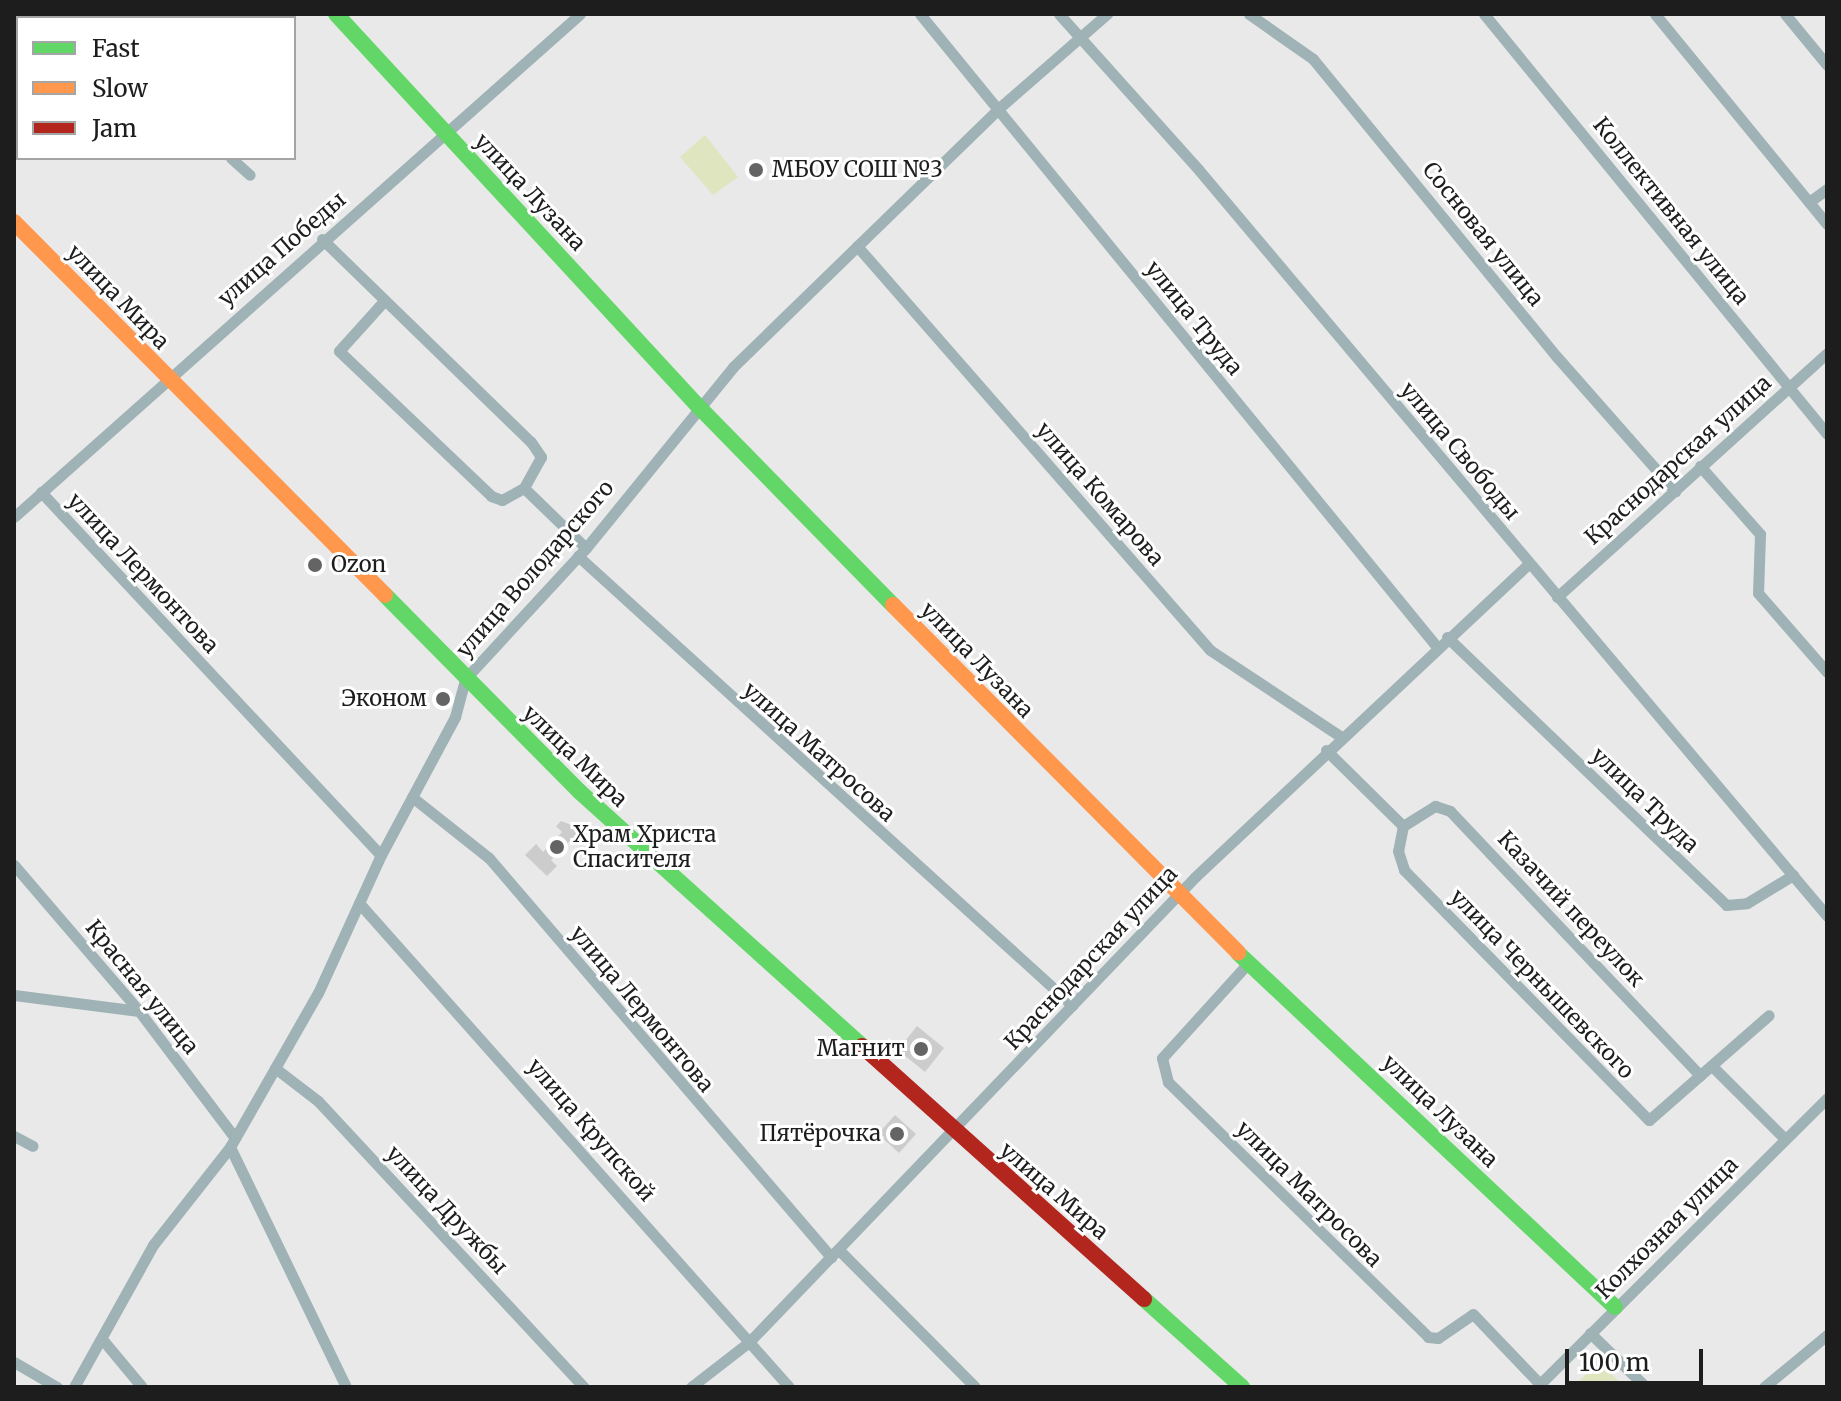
<!DOCTYPE html>
<meta charset="utf-8">
<style>
body{margin:0}
#map{position:relative;width:1841px;height:1401px;overflow:hidden;background:#e9e9ea;font-family:Merriweather,serif}
div>[style]{position:absolute}
[style*='--x']{left:calc(var(--x)*1px);top:calc(var(--y)*1px);width:calc(var(--w)*1px);rotate:calc(var(--a)*1deg)}
.green>*{inset:0;background:#dfe5bf}
.building>*{inset:0;background:#cccccd}
.street>*{height:11px;margin:-5.5px;padding:0 5.5px;transform-origin:5.5px;border-radius:5.5px;background:#9fb2b5}
.fast>*{height:16px;margin:-8px;padding:0 8px;transform-origin:8px;border-radius:8px;background:#63d668}
.slow>*{height:16px;margin:-8px;padding:0 8px;transform-origin:8px;border-radius:8px;background:#ff974d}
.jam>*{height:16px;margin:-8px;padding:0 8px;transform-origin:8px;border-radius:8px;background:#b3261e}
.dots>*{width:22px;height:22px;translate:-50% -50%;box-sizing:border-box;border:4px solid #fff;border-radius:50%}
span{translate:-50% -50%;white-space:nowrap;text-align:center;line-height:1.15;-webkit-text-stroke:6px #fff;paint-order:stroke}
.poi-label{font-size:22px;color:#1d1d1d}
.left{translate:0 -50%;text-align:left}
.right{translate:-100% -50%;text-align:right}
.street-label{font-size:22px;color:#1d1d1d}
.frame{position:absolute;inset:0;border:16px solid #1d1d1d;pointer-events:none}
.legend{position:absolute;left:16px;top:16px;width:280px;height:144px;box-sizing:border-box;background:#fff;border:2px solid #a5a5a5;margin:0;padding:10px 14px;list-style:none;font-size:24px;color:#1d1d1d}
.legend li{display:flex;align-items:center;gap:16px;height:40px}
.legend b{width:40px;border:2px solid #a5a5a5}
.scale{position:absolute;left:1565px;top:1349px;width:138px;height:36px;box-sizing:border-box;border:4px solid #1d1d1d;border-top:0;padding-left:10px;font-size:24px;line-height:28px;white-space:nowrap;color:#1d1d1d;-webkit-text-stroke:6px #fff;paint-order:stroke}
</style>
<div id="map">
<div class="green">
<i style="clip-path:polygon(705px 135px,738px 177px,713px 195px,680px 157px)"></i>
<i style="clip-path:polygon(1599px 1362px,1625px 1387px,1573px 1387px)"></i>
</div>
<div class="building">
<i style="clip-path:polygon(561px 821px,582px 829px,551px 860px,557px 866px,547px 876px,525px 855px,536px 844px,543px 852px,562px 832px,556px 826px)"></i>
<i style="clip-path:polygon(917px 1026px,944px 1048px,925px 1072px,898px 1050px)"></i>
<i style="clip-path:polygon(895px 1115px,916px 1134px,899px 1153px,878px 1134px)"></i>
</div>
<div class="street">
<i style="--x:80;--y:14;--w:6;--a:45"></i>
<i style="--x:920;--y:14;--w:817;--a:50.76"></i>
<i style="--x:1059;--y:14;--w:208;--a:48.1"></i>
<i style="--x:1198;--y:169;--w:977;--a:49.9"></i>
<i style="--x:1249;--y:14;--w:78;--a:35.1"></i>
<i style="--x:1313;--y:59;--w:385;--a:50.7"></i>
<i style="--x:1557;--y:357;--w:179;--a:48.6"></i>
<i style="--x:1484;--y:14;--w:542;--a:50.76"></i>
<i style="--x:1655;--y:14;--w:271;--a:50.7"></i>
<i style="--x:1785;--y:14;--w:66;--a:50.5"></i>
<i style="--x:270;--y:18;--w:6;--a:-45"></i>
<i style="--x:231;--y:158;--w:25;--a:42"></i>
<i style="--x:1809;--y:202;--w:22;--a:-36"></i>
<i style="--x:322;--y:239;--w:291;--a:44.2"></i>
<i style="--x:531;--y:442;--w:18;--a:56"></i>
<i style="--x:541;--y:457;--w:35;--a:119"></i>
<i style="--x:524;--y:488;--w:86;--a:44.1"></i>
<i style="--x:857;--y:246;--w:536;--a:48.85"></i>
<i style="--x:1210;--y:650;--w:156;--a:33.5"></i>
<i style="--x:384;--y:301;--w:67;--a:132"></i>
<i style="--x:339;--y:351;--w:210;--a:43.6"></i>
<i style="--x:491;--y:496;--w:12;--a:20"></i>
<i style="--x:502;--y:500;--w:25;--a:-29"></i>
<i style="--x:1700;--y:466;--w:91;--a:48.6"></i>
<i style="--x:1760;--y:534;--w:59;--a:91.9"></i>
<i style="--x:1758;--y:593;--w:105;--a:48.9"></i>
<i style="--x:41;--y:492;--w:497;--a:46.9"></i>
<i style="--x:14;--y:517;--w:757;--a:-41.63"></i>
<i style="--x:578;--y:556;--w:668;--a:42.27"></i>
<i style="--x:1557;--y:597;--w:364;--a:-42.1"></i>
<i style="--x:1447;--y:637;--w:387;--a:43.8"></i>
<i style="--x:1726;--y:905;--w:21;--a:-5"></i>
<i style="--x:1747;--y:903;--w:54;--a:-31.3"></i>
<i style="--x:1326;--y:750;--w:108;--a:44.6"></i>
<i style="--x:412;--y:797;--w:98;--a:38.4"></i>
<i style="--x:489;--y:858;--w:526;--a:49.4"></i>
<i style="--x:1403;--y:826;--w:25;--a:101"></i>
<i style="--x:1398;--y:851;--w:20;--a:72"></i>
<i style="--x:1404;--y:870;--w:350;--a:45.6"></i>
<i style="--x:1649;--y:1120;--w:159;--a:-41.2"></i>
<i style="--x:1403;--y:826;--w:38;--a:-32"></i>
<i style="--x:1435;--y:806;--w:16;--a:18"></i>
<i style="--x:1450;--y:811;--w:364;--a:46.6"></i>
<i style="--x:14;--y:865;--w:192;--a:49.4"></i>
<i style="--x:139;--y:1011;--w:159;--a:52.9"></i>
<i style="--x:359;--y:903;--w:647;--a:48.38"></i>
<i style="--x:1250;--y:961;--w:131;--a:132.2"></i>
<i style="--x:1162;--y:1058;--w:25;--a:76"></i>
<i style="--x:1168;--y:1082;--w:364;--a:44.4"></i>
<i style="--x:1428;--y:1337;--w:10;--a:6"></i>
<i style="--x:1438;--y:1338;--w:42;--a:-34.4"></i>
<i style="--x:1473;--y:1314;--w:97;--a:46.3"></i>
<i style="--x:14;--y:995;--w:126;--a:7.3"></i>
<i style="--x:275;--y:1068;--w:54;--a:37.5"></i>
<i style="--x:318;--y:1101;--w:391;--a:47.1"></i>
<i style="--x:1714;--y:1068;--w:100;--a:45"></i>
<i style="--x:14;--y:1136;--w:21;--a:28"></i>
<i style="--x:230;--y:1147;--w:267;--a:64.2"></i>
<i style="--x:839;--y:1250;--w:193;--a:45.2"></i>
<i style="--x:1590;--y:1333;--w:78;--a:44"></i>
<i style="--x:102;--y:1339;--w:62;--a:50.2"></i>
<i style="--x:14;--y:1362;--w:50;--a:30.2"></i>
<i style="--x:74;--y:1387;--w:162;--a:-60.9"></i>
<i style="--x:153;--y:1245;--w:125;--a:-51.8"></i>
<i style="--x:230;--y:1147;--w:177;--a:-60.3"></i>
<i style="--x:318;--y:993;--w:152;--a:-65.5"></i>
<i style="--x:381;--y:855;--w:157;--a:-61.8"></i>
<i style="--x:455;--y:717;--w:39;--a:-75"></i>
<i style="--x:465;--y:679;--w:178;--a:-47.3"></i>
<i style="--x:586;--y:548;--w:233;--a:-50.9"></i>
<i style="--x:733;--y:367;--w:370;--a:-44.2"></i>
<i style="--x:998;--y:109;--w:145;--a:-41.1"></i>
<i style="--x:691;--y:1387;--w:73;--a:-37.8"></i>
<i style="--x:749;--y:1342;--w:644;--a:-46.19"></i>
<i style="--x:1195;--y:877;--w:457;--a:-43.2"></i>
<i style="--x:1537;--y:1387;--w:409;--a:-44.9"></i>
<i style="--x:1764;--y:1387;--w:82;--a:-39.5"></i>
</div>
<div class="fast">
<i style="--x:336;--y:14;--w:534;--a:47.28"></i>
<i style="--x:698;--y:406;--w:279;--a:45.6"></i>
<i style="--x:385;--y:595;--w:277;--a:45.3"></i>
<i style="--x:580;--y:792;--w:380;--a:42"></i>
<i style="--x:1238;--y:953;--w:517;--a:43.2"></i>
<i style="--x:1144;--y:1299;--w:132;--a:41.9"></i>
</div>
<div class="slow">
<i style="--x:14;--y:222;--w:526;--a:45.15"></i>
<i style="--x:893;--y:605;--w:490;--a:45.2"></i>
</div>
<div class="jam">
<i style="--x:862;--y:1046;--w:379;--a:41.9"></i>
</div>
<div class="dots">
<i style="left:756px;top:170px;background:#646465"></i>
<i style="left:315px;top:565px;background:#646465"></i>
<i style="left:443px;top:699px;background:#646465"></i>
<i style="left:557px;top:847px;background:#646465"></i>
<i style="left:921px;top:1049px;background:#646465"></i>
<i style="left:897px;top:1134px;background:#646465"></i>
</div>
<div class="poi-label">
<span class="left" style="left:772px;top:170px">МБОУ СОШ №3</span>
<span class="left" style="left:331px;top:565px">Ozon</span>
<span class="right" style="left:427px;top:699px">Эконом</span>
<span class="left" style="left:573px;top:847px">Храм Христа<br>Спасителя</span>
<span class="right" style="left:905px;top:1049px">Магнит</span>
<span class="right" style="left:881px;top:1134px">Пятёрочка</span>
</div>
<div class="street-label">
<span style="left:530px;top:192px;rotate:47deg">улица Лузана</span>
<span style="left:1671px;top:211px;rotate:51deg">Коллективная улица</span>
<span style="left:1483px;top:234px;rotate:51deg">Сосновая улица</span>
<span style="left:282px;top:249px;rotate:-41deg">улица Победы</span>
<span style="left:118px;top:297px;rotate:46deg">улица Мира</span>
<span style="left:1194px;top:318px;rotate:51deg">улица Труда</span>
<span style="left:1460px;top:451px;rotate:50deg">улица Свободы</span>
<span style="left:1678px;top:460px;rotate:-42deg">Краснодарская улица</span>
<span style="left:1100px;top:494px;rotate:49deg">улица Комарова</span>
<span style="left:535px;top:569px;rotate:-49deg">улица Володарского</span>
<span style="left:143px;top:573px;rotate:47deg">улица Лермонтова</span>
<span style="left:977px;top:660px;rotate:46deg">улица Лузана</span>
<span style="left:819px;top:752px;rotate:42deg">улица Матросова</span>
<span style="left:575px;top:756px;rotate:44deg">улица Мира</span>
<span style="left:1645px;top:800px;rotate:44deg">улица Труда</span>
<span style="left:1571px;top:909px;rotate:47deg">Казачий переулок</span>
<span style="left:1091px;top:958px;rotate:-47deg">Краснодарская улица</span>
<span style="left:1542px;top:984px;rotate:46deg">улица Чернышевского</span>
<span style="left:142px;top:987px;rotate:51deg">Красная улица</span>
<span style="left:642px;top:1009px;rotate:50deg">улица Лермонтова</span>
<span style="left:1440px;top:1111px;rotate:44deg">улица Лузана</span>
<span style="left:591px;top:1130px;rotate:49deg">улица Крупской</span>
<span style="left:1054px;top:1191px;rotate:41deg">улица Мира</span>
<span style="left:1309px;top:1194px;rotate:45deg">улица Матросова</span>
<span style="left:447px;top:1210px;rotate:47deg">улица Дружбы</span>
<span style="left:1667px;top:1228px;rotate:-45deg">Колхозная улица</span>
</div>
<div class="frame"></div>
<ul class="legend">
<li><b style="height:10px;background:#63d668"></b>Fast</li>
<li><b style="height:10px;background:#ff974d"></b>Slow</li>
<li><b style="height:10px;background:#b3261e"></b>Jam</li>
</ul>
<div class="scale">100 m</div>
</div>
